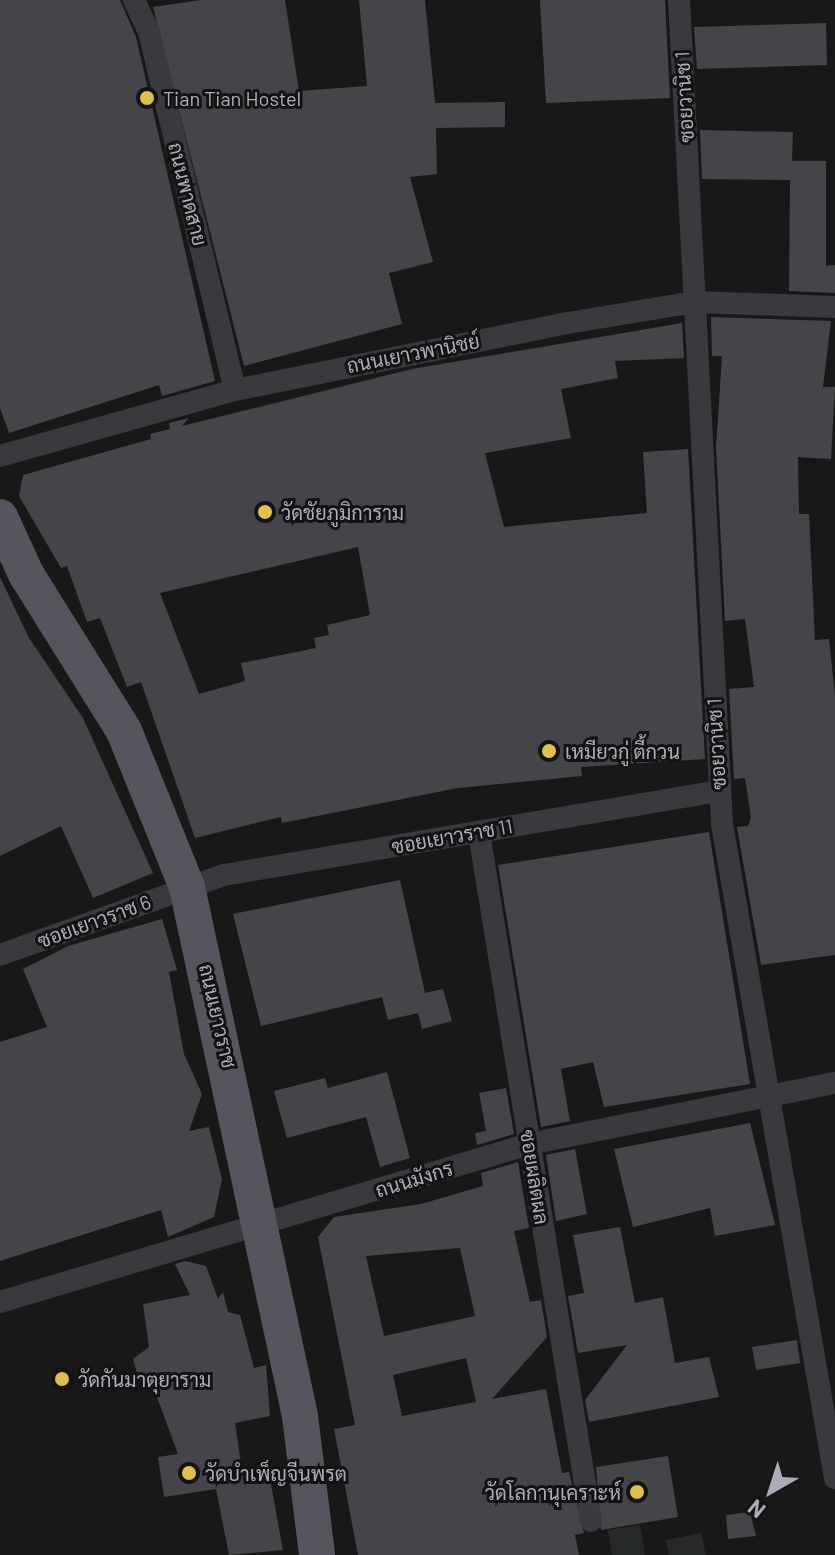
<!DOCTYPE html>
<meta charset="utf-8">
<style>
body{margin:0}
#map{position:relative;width:835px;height:1555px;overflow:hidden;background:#181819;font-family:Barlow,Sarabun,sans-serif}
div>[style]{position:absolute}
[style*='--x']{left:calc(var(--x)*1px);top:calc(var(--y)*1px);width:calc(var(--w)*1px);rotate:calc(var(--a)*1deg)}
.green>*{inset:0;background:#242b26}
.building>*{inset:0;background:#454549}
.street>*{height:22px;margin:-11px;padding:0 11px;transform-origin:11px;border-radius:11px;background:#39393e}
.primary>*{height:36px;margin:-18px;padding:0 18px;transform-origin:18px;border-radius:18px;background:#55565d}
.dots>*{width:22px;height:22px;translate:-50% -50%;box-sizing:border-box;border:4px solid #131314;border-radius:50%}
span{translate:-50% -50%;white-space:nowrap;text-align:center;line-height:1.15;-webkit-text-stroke:6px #131314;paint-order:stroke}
.street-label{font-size:20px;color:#abadb8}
.poi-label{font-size:20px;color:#abadb8}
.left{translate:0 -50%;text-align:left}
.right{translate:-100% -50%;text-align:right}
.north{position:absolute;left:731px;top:1451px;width:80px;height:80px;-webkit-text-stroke:6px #131314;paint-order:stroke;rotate:219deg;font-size:22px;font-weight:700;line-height:32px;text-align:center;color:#abadb8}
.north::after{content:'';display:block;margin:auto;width:28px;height:36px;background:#abadb8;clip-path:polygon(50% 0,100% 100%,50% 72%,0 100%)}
</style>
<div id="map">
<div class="green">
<i style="clip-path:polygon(640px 1525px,645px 1555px,612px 1555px,608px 1530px)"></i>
<i style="clip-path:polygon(701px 1533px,706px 1555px,669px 1555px,666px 1540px)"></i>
</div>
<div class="building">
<i style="clip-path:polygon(0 0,120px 0,136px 37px,215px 381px,162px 396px,159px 385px,9px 433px,0 408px)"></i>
<i style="clip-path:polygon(201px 0,285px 0,299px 91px,367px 86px,359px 0,425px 0,435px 103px,505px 102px,505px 127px,436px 128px,437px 174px,410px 177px,433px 262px,389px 273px,402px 324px,244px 366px,153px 7px)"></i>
<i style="clip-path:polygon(540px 0,665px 0,670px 98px,546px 103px)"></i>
<i style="clip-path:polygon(826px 23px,827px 65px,697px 69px,694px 27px)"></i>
<i style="clip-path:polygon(700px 130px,793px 132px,792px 161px,826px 161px,826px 266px,835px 265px,835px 293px,789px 291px,790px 180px,702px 179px)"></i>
<i style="clip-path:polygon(711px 317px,831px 321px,823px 387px,835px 387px,831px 459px,798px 457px,799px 514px,809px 514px,815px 640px,829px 639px,835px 696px,835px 955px,761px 965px,737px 827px,748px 826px,751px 818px,745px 778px,734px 779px,729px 689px,754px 687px,745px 619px,725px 621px,716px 448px,722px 356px,712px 356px)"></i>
<i style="clip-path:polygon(evenodd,682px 323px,684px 358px,615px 361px,618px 378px,561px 389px,571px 438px,485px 453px,504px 527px,647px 513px,643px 452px,688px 449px,705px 759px,581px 767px,582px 776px,458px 788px,282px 823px,281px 817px,195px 838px,141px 682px,127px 687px,100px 618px,87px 622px,67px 566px,61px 568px,19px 496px,23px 475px,151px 439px,150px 434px,170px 429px,169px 423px,189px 418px,182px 426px,412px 369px,682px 323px,358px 547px,370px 615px,327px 625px,329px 635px,314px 638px,316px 648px,241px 663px,245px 681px,199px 694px,160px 593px,358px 547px)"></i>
<i style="clip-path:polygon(0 577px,29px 638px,83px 718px,153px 873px,93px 898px,61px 826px,0 856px)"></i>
<i style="clip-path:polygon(709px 832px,750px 1084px,604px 1107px,593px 1062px,561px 1069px,570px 1121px,541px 1127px,498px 865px)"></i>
<i style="clip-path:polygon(400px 880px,425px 993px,443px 989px,452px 1021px,422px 1029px,418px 1013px,388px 1020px,382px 997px,261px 1026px,233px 914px)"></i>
<i style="clip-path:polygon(162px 919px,177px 970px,169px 972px,184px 1054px,202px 1094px,189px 1131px,209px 1127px,222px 1179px,214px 1217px,168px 1237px,161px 1210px,0 1261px,0 1042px,47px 1027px,23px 969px,68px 946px)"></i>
<i style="clip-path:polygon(387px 1072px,410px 1158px,380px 1167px,366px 1117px,287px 1138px,274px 1091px,325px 1078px,328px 1088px)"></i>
<i style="clip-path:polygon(506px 1088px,514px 1134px,477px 1145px,475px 1133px,486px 1131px,479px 1093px)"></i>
<i style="clip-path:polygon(750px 1123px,775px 1225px,715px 1236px,710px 1208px,633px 1227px,614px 1149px)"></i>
<i style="clip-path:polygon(575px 1149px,587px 1214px,556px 1221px,546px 1155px)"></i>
<i style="clip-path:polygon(evenodd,518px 1162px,529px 1228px,514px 1231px,530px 1302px,541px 1300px,547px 1337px,492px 1399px,546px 1389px,562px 1473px,569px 1472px,584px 1533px,575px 1535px,579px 1555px,358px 1555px,334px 1429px,355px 1425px,318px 1237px,334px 1217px,421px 1204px,483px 1186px,481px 1173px,518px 1162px,460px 1248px,475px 1316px,384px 1336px,366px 1256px,460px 1248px,518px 1162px,466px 1358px,476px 1402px,402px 1416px,393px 1375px,466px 1358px)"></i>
<i style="clip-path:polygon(620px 1227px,635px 1303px,663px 1297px,675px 1363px,709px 1357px,719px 1397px,589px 1422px,585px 1400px,627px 1345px,578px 1353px,568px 1296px,584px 1293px,573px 1235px)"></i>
<i style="clip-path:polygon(185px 1261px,206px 1266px,218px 1299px,223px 1292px,228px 1312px,240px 1315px,254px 1368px,266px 1365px,270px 1416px,235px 1423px,244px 1484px,270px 1479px,283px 1550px,229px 1555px,216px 1489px,164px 1497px,158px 1457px,178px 1454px,150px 1378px,139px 1380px,133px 1359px,149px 1347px,143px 1304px,190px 1295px,175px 1264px)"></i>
<i style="clip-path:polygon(797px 1340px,800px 1363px,756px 1370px,752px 1347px)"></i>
<i style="clip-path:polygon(668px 1456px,678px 1517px,601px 1530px,596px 1467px)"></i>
<i style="clip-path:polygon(750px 1512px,756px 1536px,728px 1539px,726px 1515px)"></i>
</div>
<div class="street">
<i style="--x:134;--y:0;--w:35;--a:65"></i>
<i style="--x:149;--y:32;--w:368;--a:76.5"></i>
<i style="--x:679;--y:0;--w:825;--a:87.01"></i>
<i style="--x:722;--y:824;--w:664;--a:80.2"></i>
<i style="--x:0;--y:456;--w:244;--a:-15.7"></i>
<i style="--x:235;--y:390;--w:340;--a:-11.4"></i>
<i style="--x:568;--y:323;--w:129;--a:-9.4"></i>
<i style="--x:695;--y:302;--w:140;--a:2"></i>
<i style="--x:479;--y:833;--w:697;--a:80.75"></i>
<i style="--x:0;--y:955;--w:238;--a:-19.7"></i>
<i style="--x:224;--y:875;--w:502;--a:-9.63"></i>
<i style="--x:0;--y:1302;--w:552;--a:-16.63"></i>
<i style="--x:529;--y:1144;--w:312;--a:-11.3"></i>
</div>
<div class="primary">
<i style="--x:0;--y:517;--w:63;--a:65.5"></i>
<i style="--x:26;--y:574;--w:185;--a:58"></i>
<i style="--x:124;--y:731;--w:168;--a:68"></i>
<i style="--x:187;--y:887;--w:541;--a:77.94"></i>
<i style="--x:300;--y:1416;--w:140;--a:83"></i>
</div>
<div class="dots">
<i style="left:147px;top:98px;background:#dec14a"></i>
<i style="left:265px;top:512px;background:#dec14a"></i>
<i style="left:549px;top:751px;background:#dec14a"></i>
<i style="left:62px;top:1379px;background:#dec14a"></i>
<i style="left:189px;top:1473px;background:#dec14a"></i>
<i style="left:637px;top:1492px;background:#dec14a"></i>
</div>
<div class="street-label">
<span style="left:684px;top:97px;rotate:-93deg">ซอยวานิช 1</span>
<span style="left:188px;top:194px;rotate:76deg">ถนนพาดสาย</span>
<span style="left:413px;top:353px;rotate:-11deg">ถนนเยาวพานิชย์</span>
<span style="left:716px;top:744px;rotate:-93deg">ซอยวานิช 1</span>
<span style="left:452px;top:836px;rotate:-10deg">ซอยเยาวราช 11</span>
<span style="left:94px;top:921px;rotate:-20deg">ซอยเยาวราช 6</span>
<span style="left:218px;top:1016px;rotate:77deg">ถนนเยาวราช</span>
<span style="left:535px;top:1177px;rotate:81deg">ซอยผลิตผล</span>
<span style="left:414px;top:1179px;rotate:-17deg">ถนนมังกร</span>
</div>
<div class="poi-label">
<span class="left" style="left:163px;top:98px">Tian Tian Hostel</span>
<span class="left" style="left:281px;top:512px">วัดชัยภูมิการาม</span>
<span class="left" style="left:565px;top:751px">เหมียวกู่ ตี้กวน</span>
<span class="left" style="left:78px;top:1379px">วัดกันมาตุยาราม</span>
<span class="left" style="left:205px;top:1473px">วัดบำเพ็ญจีนพรต</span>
<span class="right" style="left:621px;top:1492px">วัดโลกานุเคราะห์</span>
</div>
<div class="north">N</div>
</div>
